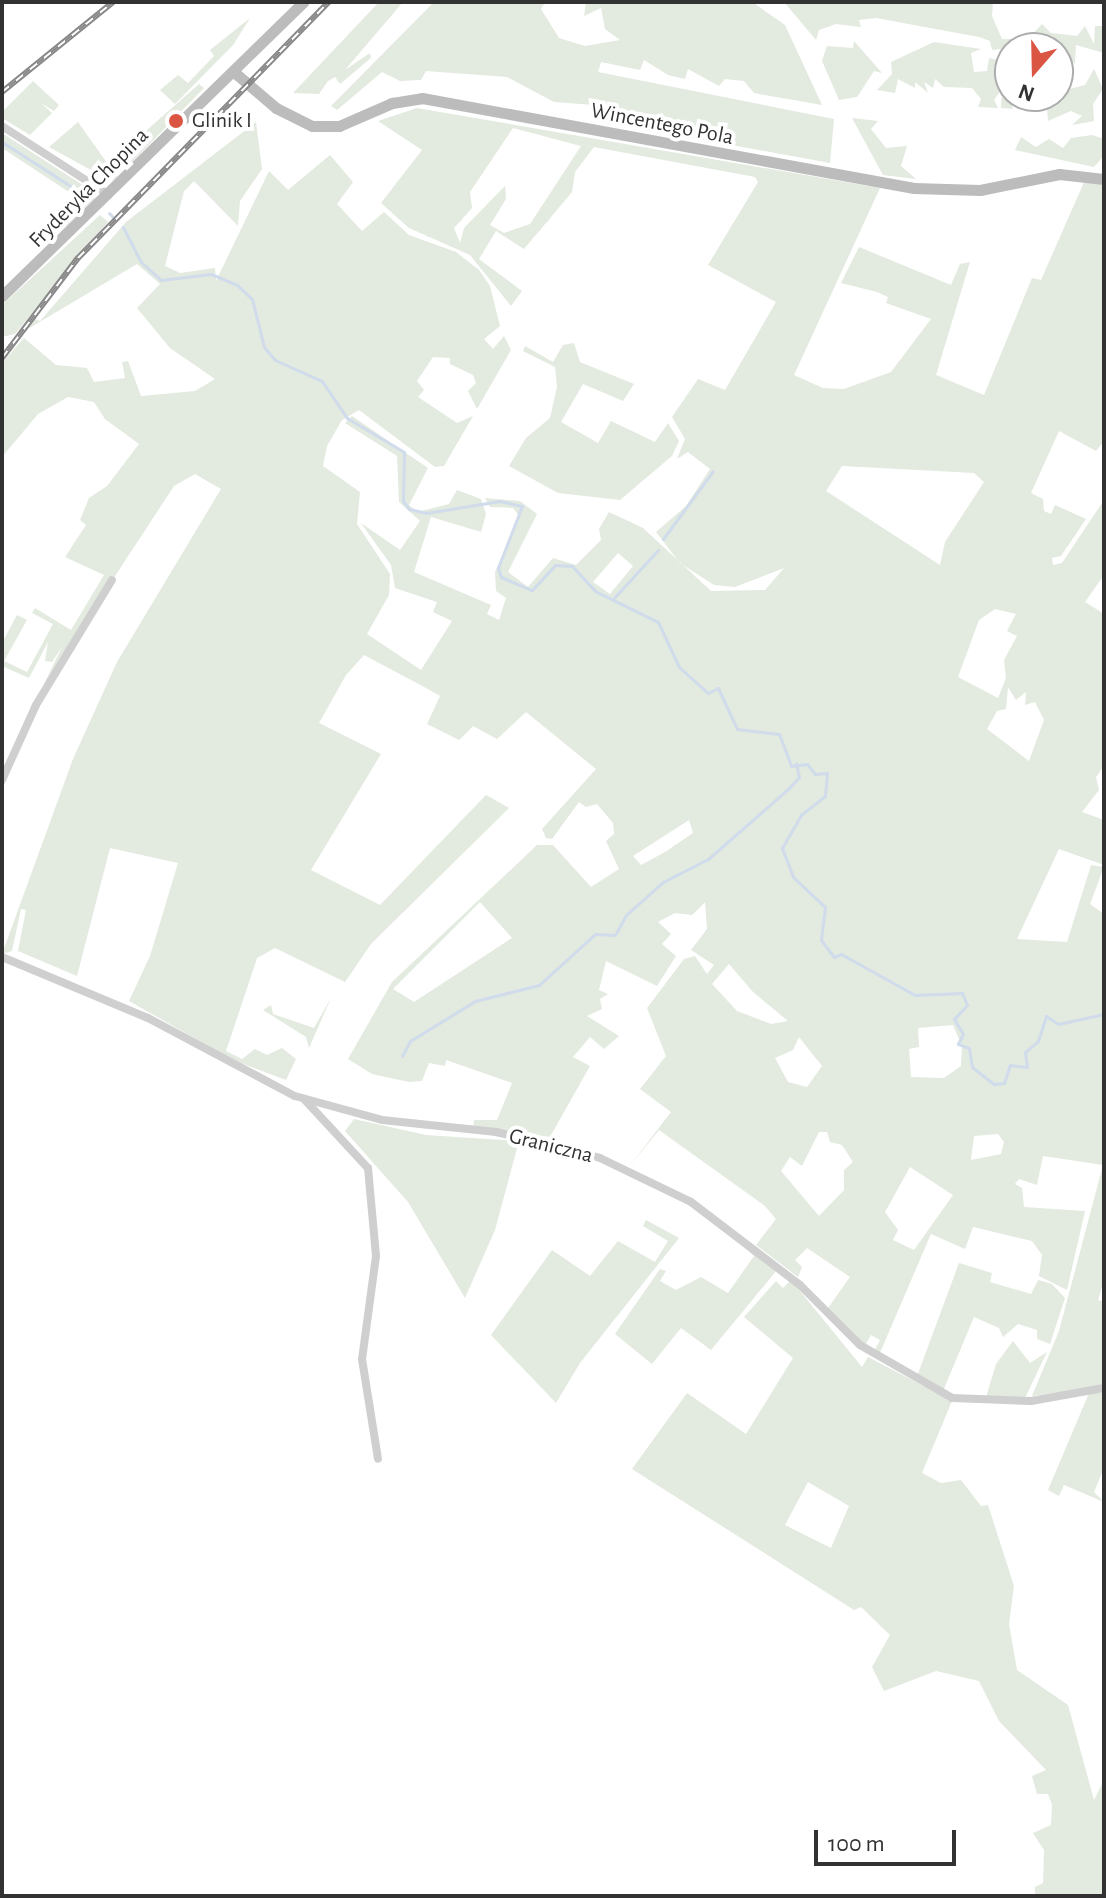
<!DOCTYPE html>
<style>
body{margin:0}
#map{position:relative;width:1106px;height:1898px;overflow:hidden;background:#fff;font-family:"Alegreya Sans",sans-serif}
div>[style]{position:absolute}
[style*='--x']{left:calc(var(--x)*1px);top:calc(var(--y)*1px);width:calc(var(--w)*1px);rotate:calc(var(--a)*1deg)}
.green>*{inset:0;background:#e3eadf}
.stream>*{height:3px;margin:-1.5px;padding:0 1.5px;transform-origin:1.5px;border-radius:1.5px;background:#d0dbeb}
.street>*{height:8px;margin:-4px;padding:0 4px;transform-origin:4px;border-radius:4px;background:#cfcfcf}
.secondary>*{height:11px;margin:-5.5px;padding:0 5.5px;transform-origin:5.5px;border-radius:5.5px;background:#bcbcbc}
.rail>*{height:6px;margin-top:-3px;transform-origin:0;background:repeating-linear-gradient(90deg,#fff 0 9px,#878787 0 18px);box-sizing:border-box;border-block:2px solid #878787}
.dots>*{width:22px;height:22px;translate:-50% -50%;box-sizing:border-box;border:4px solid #fff;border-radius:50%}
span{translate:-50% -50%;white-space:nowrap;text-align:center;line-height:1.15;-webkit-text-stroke:8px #fff;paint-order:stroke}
.poi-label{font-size:22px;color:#323232}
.left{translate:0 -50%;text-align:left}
.street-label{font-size:22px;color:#323232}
.frame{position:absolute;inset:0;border:4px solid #323232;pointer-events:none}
.north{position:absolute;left:994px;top:32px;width:80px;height:80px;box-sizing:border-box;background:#fff;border:2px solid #adadad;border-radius:50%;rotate:200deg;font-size:22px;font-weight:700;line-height:32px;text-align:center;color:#323232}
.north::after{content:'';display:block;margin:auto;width:28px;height:36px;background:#da5643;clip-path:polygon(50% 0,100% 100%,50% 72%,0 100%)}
.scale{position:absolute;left:814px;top:1830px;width:142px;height:36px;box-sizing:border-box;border:4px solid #323232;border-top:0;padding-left:10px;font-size:24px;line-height:28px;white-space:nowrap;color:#323232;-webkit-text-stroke:6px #fff;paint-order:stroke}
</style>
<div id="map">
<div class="green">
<i style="clip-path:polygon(379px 2px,403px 2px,345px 70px,370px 53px,371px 58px,340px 84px,335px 77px,328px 81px,319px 94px,293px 93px)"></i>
<i style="clip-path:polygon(434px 2px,545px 2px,541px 9px,559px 38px,585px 46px,620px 40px,605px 29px,601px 8px,584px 16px,586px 2px,752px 2px,785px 25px,822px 105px,754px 93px,744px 81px,725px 79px,719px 86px,688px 69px,685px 79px,668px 75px,644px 60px,640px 70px,601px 62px,598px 72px,834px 119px,830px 163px,600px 121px,594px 105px,554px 102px,507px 77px,426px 71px,421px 80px,400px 81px,382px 72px,337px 110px,331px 106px)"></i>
<i style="clip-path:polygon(784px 2px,993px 2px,992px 16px,1002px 39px,1011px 39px,1011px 48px,992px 50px,990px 41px,979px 37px,876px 18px,859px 20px,861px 27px,836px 24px,819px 30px,816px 40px)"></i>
<i style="clip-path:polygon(250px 18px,233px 45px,175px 104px,160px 90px,178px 75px,188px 83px,214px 56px,210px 50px)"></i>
<i style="clip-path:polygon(1042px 24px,1051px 33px,1077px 36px,1085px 26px,1094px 44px,1095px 26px,1102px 26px,1104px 53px,1076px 45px,1075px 64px,1058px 48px,1026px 41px)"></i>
<i style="clip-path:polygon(854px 41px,882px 73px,874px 71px,857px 97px,839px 100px,822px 61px,827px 46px,853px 48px)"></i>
<i style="clip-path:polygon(934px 42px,981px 49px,971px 53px,974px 72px,987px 71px,989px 58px,998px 60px,1013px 109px,1001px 108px,1002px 89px,994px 100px,998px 108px,978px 107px,981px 99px,972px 88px,944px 87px,935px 79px,933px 88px,924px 82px,928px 93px,915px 82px,915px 88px,898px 79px,895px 93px,877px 90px,892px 74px,891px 62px)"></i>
<i style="clip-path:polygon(1094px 69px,1103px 89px,1093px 104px,1094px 121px,1072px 125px,1082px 116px,1071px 111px,1048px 121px,1046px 96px,1063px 101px,1065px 90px,1085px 85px)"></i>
<i style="clip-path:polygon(33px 81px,59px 105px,54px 111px,41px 103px,52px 113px,30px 135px,2px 118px,2px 112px)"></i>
<i style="clip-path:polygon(199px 84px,204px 88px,131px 163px,114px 159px)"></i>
<i style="clip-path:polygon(evenodd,417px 108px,880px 188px,794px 375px,823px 388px,844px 389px,891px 372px,931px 319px,886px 303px,888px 297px,877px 292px,841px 283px,859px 247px,951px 285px,960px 264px,970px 262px,936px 375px,984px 395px,1032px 278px,1041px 280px,1085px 180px,1104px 184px,1104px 441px,1096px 451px,1059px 431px,1031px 493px,1043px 499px,1044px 511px,1051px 514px,1055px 505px,1086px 519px,1061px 556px,1052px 558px,1053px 565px,1062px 563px,1104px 500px,1104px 575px,1085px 602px,1104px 614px,1104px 766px,1096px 777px,1099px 790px,1082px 812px,1104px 820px,1104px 865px,1059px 849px,1017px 939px,1067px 942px,1091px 865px,1104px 867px,1090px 904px,1104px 914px,1104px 1281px,1098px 1300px,1104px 1302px,1104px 1386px,1032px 1396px,1059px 1331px,1103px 1165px,1043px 1156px,1037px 1185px,1019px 1179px,1015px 1184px,1022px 1188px,1024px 1207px,1085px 1211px,1067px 1290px,1039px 1276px,1042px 1255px,1032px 1241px,973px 1227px,965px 1249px,931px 1234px,879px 1355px,873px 1353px,880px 1340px,871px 1335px,865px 1346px,828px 1308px,850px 1277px,807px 1248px,795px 1260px,802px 1267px,798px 1277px,756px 1245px,776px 1219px,765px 1206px,659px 1130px,629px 1167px,671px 1112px,640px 1089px,666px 1056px,647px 1008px,684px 959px,695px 956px,707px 974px,714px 965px,691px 950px,707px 929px,705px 902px,692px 915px,675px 913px,658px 922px,671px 934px,662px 944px,676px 956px,657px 986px,606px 961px,599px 990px,608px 994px,600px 999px,602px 1009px,587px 1016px,619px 1036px,604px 1049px,590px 1037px,573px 1057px,590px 1066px,550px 1137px,473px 1128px,474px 1120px,497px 1120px,512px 1083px,446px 1060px,445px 1066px,429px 1063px,422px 1081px,409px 1082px,372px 1074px,348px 1059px,392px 982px,537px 845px,553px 845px,591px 887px,619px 869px,606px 841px,614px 834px,613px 823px,597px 804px,586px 807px,579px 802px,552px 839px,546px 838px,542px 829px,596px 769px,526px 712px,497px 739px,473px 726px,459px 740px,427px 724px,440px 696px,426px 688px,364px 655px,346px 675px,319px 723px,381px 754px,311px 870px,380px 905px,486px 795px,509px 808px,371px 944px,345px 982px,275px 948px,257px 958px,226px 1051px,242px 1059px,255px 1049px,267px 1055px,282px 1048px,296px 1059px,286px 1080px,235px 1061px,129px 1001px,150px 956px,178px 863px,110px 848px,77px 976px,18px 951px,26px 910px,21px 909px,12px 951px,2px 954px,73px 759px,117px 662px,221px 489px,195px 474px,174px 486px,43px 686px,62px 647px,52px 662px,45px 661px,48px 642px,29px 678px,2px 666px,2px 643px,17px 615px,27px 620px,4px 661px,27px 672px,53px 624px,32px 613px,35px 608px,71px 630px,104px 575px,65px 557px,86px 525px,80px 520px,89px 498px,107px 486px,139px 444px,105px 419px,94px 402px,68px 397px,38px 414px,2px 457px,2px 363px,24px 338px,56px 365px,87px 368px,94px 382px,125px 378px,122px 362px,128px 361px,141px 396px,195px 391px,215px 379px,170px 348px,137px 308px,160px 284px,137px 264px,21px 333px,33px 318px,40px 321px,126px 222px,256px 122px,262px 169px,240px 201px,238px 226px,194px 181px,184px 191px,165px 266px,180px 273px,215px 268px,216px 281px,269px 171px,288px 190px,330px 155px,353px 182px,337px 204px,362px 231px,384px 212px,409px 235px,456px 252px,479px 270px,490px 286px,500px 326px,484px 339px,493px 349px,504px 336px,511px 350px,477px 409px,468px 391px,476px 383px,473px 375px,450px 364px,450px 358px,433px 357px,417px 381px,424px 390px,418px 397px,457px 423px,473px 416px,444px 466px,435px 467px,359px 410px,342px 420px,327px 446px,323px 466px,360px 492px,357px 524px,390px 574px,389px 595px,367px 634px,421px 670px,452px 621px,433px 612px,437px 602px,395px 588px,391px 565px,361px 523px,400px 550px,420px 521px,399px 502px,397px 456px,345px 423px,352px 416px,428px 468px,409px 505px,417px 512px,449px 504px,457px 490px,481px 499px,486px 514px,481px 532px,431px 517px,414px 572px,491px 605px,487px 614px,499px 620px,506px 598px,496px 591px,495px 572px,519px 516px,513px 508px,490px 507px,485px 498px,520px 501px,537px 514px,508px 572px,528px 587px,553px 558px,576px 565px,601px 540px,599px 529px,609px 512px,643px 528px,711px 591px,765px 590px,784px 568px,735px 587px,714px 585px,680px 563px,656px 532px,686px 506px,710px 469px,688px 452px,677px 459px,685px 439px,672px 417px,698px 379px,725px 390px,776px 302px,708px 265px,758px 182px,755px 177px,594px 147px,575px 172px,572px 192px,524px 249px,496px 231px,479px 259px,522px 291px,511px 306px,470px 255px,409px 228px,381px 203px,422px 150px,378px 121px,417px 108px,513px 128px,581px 146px,530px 224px,504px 233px,490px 225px,506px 199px,505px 186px,464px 228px,460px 243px,454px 228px,472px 208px,470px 192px,513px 128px,417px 108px,842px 466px,974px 473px,984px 482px,945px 542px,940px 565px,826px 491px,842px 466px,417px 108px,618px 553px,633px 566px,610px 594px,593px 582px,618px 553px,417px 108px,995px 609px,1016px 614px,1007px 631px,1017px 636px,1004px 660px,1006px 678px,998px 698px,958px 677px,979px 620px,995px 609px,417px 108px,1008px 687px,1016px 700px,1026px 692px,1025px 705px,1035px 702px,1044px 720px,1029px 761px,987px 729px,997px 711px,1006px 709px,1008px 687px,417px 108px,689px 820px,693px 833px,665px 852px,641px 865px,633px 856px,689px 820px,417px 108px,480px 902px,512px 938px,414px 1002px,393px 989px,480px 902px,417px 108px,729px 964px,753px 992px,788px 1021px,771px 1024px,737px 1011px,712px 984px,729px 964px,417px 108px,953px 1025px,962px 1046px,961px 1066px,944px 1078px,911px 1077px,909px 1049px,919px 1047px,918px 1028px,953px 1025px,417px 108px,799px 1037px,822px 1066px,807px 1087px,788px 1082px,775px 1058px,793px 1050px,799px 1037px,417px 108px,819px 1132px,827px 1132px,830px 1142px,842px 1145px,853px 1162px,844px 1170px,844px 1190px,819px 1216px,781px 1171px,790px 1157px,802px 1166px,819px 1132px,417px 108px,998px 1134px,1004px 1142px,1001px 1154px,971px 1160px,974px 1136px,998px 1134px,417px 108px,910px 1167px,953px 1195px,914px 1250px,893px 1240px,898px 1230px,885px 1212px,910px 1167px)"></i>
<i style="clip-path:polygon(852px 118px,878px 121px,871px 129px,886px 148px,907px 146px,901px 166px,916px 179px,883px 175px)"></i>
<i style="clip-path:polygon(78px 122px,117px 177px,111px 181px,49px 147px)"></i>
<i style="clip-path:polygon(2px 133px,92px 191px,95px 199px,62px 230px,84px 202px,2px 148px)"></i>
<i style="clip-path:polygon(1092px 135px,1104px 139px,1102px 158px,1094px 167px,1015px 150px,1021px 137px,1036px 147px,1049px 139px,1063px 148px,1071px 138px)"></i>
<i style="clip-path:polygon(100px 215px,108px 222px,15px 334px,2px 337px,2px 305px)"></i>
<i style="clip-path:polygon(574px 343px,580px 362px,634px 384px,623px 401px,583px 384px,561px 422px,598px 443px,611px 421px,655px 442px,668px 423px,679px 441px,672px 456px,620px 500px,558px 493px,509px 466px,526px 438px,550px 418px,557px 387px,555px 367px,523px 351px,525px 346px,553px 362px,563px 345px)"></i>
<i style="clip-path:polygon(331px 998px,309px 1048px,306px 1037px,263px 1010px,271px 1005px,273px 1014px,314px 1028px)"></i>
<i style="clip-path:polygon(354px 1119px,426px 1135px,519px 1141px,495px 1230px,465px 1298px,408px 1202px,345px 1131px)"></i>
<i style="clip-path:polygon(646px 1220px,679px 1238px,580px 1363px,556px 1403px,491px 1335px,552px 1250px,590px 1276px,618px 1241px,655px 1262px,668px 1241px,643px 1226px)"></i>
<i style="clip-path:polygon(747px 1250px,777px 1270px,711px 1350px,681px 1328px,652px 1364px,615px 1334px,660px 1269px,666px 1271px,660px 1281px,676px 1290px,701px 1277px,728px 1293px,754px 1256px)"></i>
<i style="clip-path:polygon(959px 1263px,992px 1273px,990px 1282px,1031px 1294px,1038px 1280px,1052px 1284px,1065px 1298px,1050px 1344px,1037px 1339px,1037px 1330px,1018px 1324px,1003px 1337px,999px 1328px,974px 1317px,943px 1391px,916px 1379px)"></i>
<i style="clip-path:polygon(evenodd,791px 1280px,862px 1367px,868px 1357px,952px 1401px,922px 1473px,941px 1483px,961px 1480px,981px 1506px,988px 1505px,1014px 1586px,1009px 1624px,1017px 1670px,1068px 1705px,1094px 1800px,1104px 1780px,1104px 1896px,1035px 1896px,1035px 1887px,1043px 1883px,1044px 1850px,1033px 1833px,1051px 1825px,1052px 1805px,1048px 1794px,1037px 1794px,1032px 1776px,1046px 1770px,999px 1721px,979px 1681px,936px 1671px,884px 1691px,872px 1667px,890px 1635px,861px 1607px,854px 1610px,632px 1469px,687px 1393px,746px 1434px,793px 1358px,744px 1317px,776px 1281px,783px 1288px,791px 1280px,808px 1482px,849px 1506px,831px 1548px,785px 1525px,808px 1482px)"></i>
<i style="clip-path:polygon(1013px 1341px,1030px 1363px,1047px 1352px,1025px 1398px,986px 1397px,996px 1364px)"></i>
<i style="clip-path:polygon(1089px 1393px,1104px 1393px,1104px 1468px,1094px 1492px,1104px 1502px,1064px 1485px,1059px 1496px,1048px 1490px)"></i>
</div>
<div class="stream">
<i style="--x:2;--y:142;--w:103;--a:32.8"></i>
<i style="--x:109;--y:213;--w:6;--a:45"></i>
<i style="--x:123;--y:227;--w:39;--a:63"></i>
<i style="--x:141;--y:262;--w:27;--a:42"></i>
<i style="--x:161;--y:280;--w:50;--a:-6.8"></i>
<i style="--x:211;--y:274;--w:28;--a:23"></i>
<i style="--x:237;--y:285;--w:21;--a:43"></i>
<i style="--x:252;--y:299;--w:49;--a:76"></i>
<i style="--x:264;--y:347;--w:17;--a:50"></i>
<i style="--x:275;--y:360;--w:51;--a:24.1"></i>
<i style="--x:322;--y:381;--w:45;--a:56"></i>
<i style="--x:347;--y:418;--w:66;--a:30.8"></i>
<i style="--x:404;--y:452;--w:49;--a:91.2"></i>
<i style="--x:403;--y:501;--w:10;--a:53"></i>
<i style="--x:409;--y:509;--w:17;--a:13"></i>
<i style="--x:426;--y:513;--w:75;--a:-9.2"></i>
<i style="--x:500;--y:501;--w:23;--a:13"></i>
<i style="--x:522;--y:506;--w:66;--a:111.2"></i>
<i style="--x:498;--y:568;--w:9;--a:72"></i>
<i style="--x:501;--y:577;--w:34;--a:23"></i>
<i style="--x:532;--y:590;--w:34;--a:-47"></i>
<i style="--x:555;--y:565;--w:17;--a:3"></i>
<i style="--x:572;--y:566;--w:34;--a:47"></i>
<i style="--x:595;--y:591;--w:70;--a:26.2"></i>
<i style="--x:658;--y:622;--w:50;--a:65"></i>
<i style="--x:679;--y:667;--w:39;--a:42"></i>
<i style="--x:708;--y:693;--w:11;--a:-27"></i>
<i style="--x:718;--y:688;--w:45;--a:65.1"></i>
<i style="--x:737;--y:729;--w:42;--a:6.8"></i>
<i style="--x:779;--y:734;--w:34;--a:69"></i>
<i style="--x:791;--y:766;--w:16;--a:-7"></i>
<i style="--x:807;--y:764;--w:13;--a:51"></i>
<i style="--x:815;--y:774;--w:12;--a:-5"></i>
<i style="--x:827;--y:773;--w:23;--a:95"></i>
<i style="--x:825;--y:796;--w:31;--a:142"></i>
<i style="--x:801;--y:815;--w:38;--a:120"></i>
<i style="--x:782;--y:848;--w:31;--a:69"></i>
<i style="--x:793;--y:877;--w:44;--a:43.2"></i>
<i style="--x:825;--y:907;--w:33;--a:97"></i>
<i style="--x:821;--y:940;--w:21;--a:53"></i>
<i style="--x:834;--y:957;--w:8;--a:-23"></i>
<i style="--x:841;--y:954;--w:85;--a:29"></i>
<i style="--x:915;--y:995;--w:47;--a:-2.4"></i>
<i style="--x:962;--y:993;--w:13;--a:67"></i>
<i style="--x:967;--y:1005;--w:19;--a:133"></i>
<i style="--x:954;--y:1019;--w:17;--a:59"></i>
<i style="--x:963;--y:1034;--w:11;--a:117"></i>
<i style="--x:958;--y:1044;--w:12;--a:20"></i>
<i style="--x:969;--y:1048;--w:19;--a:81"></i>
<i style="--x:972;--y:1067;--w:28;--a:38"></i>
<i style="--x:994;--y:1084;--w:10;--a:-6"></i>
<i style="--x:1004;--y:1083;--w:19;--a:-72"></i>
<i style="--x:1010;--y:1065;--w:17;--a:7"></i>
<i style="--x:1027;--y:1067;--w:15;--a:-98"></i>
<i style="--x:1025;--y:1052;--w:17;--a:-40"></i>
<i style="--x:1038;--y:1041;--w:26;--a:-72"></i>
<i style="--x:1046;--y:1016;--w:14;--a:34"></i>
<i style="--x:1058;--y:1024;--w:47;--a:-12.3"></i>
<i style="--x:663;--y:539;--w:84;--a:-53.7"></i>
<i style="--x:612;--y:600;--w:68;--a:-47.4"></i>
<i style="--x:402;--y:1056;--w:17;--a:-62"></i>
<i style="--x:410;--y:1041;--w:76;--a:-31.6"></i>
<i style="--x:475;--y:1001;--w:66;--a:-14"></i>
<i style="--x:539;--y:985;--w:76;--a:-42.3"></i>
<i style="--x:595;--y:934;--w:20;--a:3"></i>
<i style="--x:615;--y:935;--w:23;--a:-61"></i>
<i style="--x:626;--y:915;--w:50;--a:-41.7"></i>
<i style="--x:663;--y:882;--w:51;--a:-27.1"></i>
<i style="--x:708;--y:859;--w:106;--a:-41.2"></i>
<i style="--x:788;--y:789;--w:16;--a:-47"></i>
<i style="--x:799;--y:777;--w:14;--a:-102"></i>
</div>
<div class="street">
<i style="--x:2;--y:126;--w:127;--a:32.8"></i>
<i style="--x:2;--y:780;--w:82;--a:-65.6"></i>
<i style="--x:36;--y:705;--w:146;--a:-58.7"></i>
<i style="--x:2;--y:957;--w:158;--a:22.7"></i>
<i style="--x:148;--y:1018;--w:166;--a:28"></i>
<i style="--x:295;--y:1096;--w:90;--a:15.4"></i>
<i style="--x:382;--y:1120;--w:115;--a:6"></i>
<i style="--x:496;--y:1132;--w:107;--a:14"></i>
<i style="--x:600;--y:1158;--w:101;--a:25.8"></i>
<i style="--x:691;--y:1202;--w:137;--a:37.3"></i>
<i style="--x:800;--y:1285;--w:85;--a:45"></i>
<i style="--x:860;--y:1345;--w:106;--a:29.9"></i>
<i style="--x:952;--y:1398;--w:79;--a:2.2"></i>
<i style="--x:1031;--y:1401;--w:74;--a:-10.1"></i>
<i style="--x:304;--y:1099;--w:94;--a:47.2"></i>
<i style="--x:368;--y:1168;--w:88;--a:84.8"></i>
<i style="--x:376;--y:1256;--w:104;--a:97.7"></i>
<i style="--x:362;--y:1359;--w:101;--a:80.9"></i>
</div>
<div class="secondary">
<i style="--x:234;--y:72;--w:55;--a:40.6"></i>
<i style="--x:276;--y:108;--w:40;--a:26.6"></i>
<i style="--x:312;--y:126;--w:27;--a:0"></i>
<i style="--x:339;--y:126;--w:58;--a:-23.5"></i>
<i style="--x:392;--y:103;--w:30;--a:-9"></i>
<i style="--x:422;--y:98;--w:500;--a:10.37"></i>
<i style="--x:914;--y:188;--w:66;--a:1.7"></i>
<i style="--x:980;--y:190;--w:81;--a:-11.4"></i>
<i style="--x:1059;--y:174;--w:45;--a:6.3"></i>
<i style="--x:2;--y:296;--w:421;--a:-44.3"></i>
</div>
<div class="rail">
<i style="--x:2;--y:92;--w:143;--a:-39"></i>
<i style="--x:2;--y:358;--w:126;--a:-52.8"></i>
<i style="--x:78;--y:258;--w:359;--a:-45.6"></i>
</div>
<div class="dots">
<i style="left:176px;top:121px;background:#da5643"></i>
</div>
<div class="poi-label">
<span class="left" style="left:192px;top:121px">Glinik I</span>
</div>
<div class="street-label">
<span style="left:662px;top:124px;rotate:11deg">Wincentego Pola</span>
<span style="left:89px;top:188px;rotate:-45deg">Fryderyka Chopina</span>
<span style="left:551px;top:1146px;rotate:14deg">Graniczna</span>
</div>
<div class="frame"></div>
<div class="north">N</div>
<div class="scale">100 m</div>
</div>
